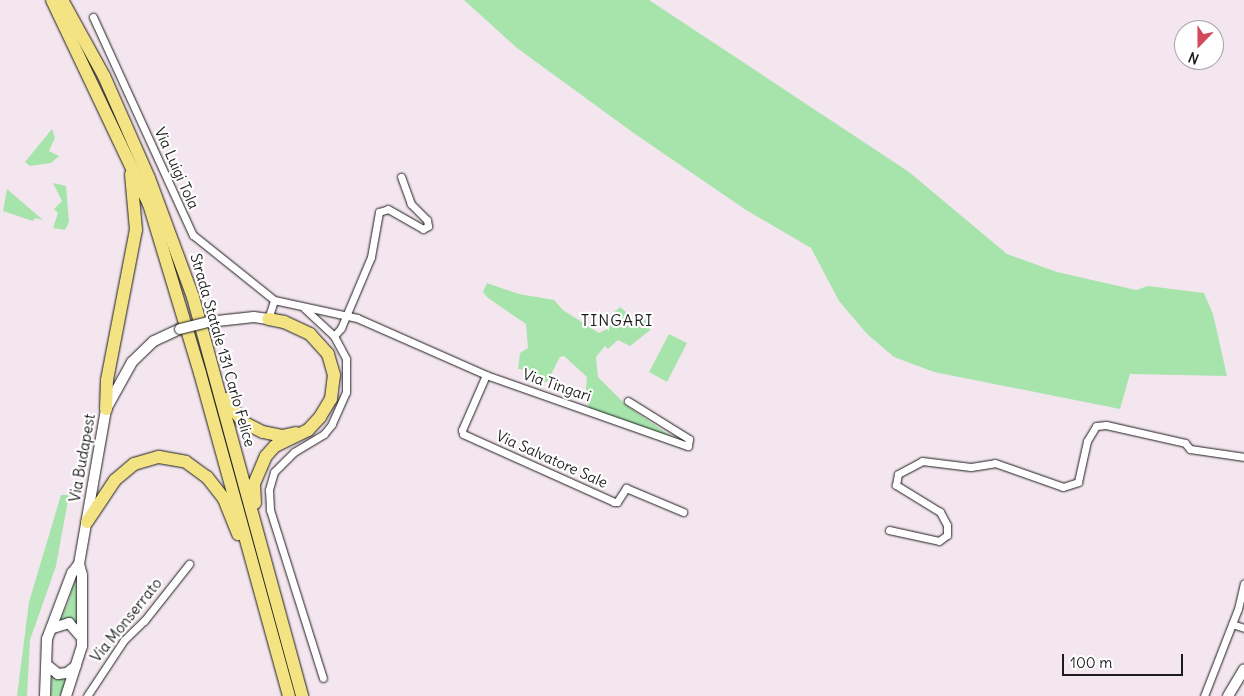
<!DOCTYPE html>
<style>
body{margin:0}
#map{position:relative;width:1244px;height:696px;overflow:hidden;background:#f4e6ef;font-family:Delius,sans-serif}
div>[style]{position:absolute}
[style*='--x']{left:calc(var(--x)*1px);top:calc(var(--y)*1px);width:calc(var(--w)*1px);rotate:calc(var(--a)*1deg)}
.green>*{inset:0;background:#a6e4ac}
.roads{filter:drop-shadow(0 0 1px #1c1c1c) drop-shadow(0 0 1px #1c1c1c)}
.street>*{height:7px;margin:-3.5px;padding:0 3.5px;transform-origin:3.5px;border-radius:3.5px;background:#fff}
.secondary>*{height:10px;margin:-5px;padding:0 5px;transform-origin:5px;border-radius:5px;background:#fff}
.highway>*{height:12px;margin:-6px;padding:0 6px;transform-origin:6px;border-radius:6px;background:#f4e382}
.bridges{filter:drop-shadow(0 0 1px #1c1c1c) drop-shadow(0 0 1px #1c1c1c)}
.secondary-bridge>*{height:10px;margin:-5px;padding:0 5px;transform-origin:5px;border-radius:5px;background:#fff}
span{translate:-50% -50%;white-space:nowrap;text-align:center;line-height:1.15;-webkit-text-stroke:4.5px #fff;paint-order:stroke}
.street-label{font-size:15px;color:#1c1c1c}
.neighbourhood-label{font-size:16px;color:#1c1c1c;letter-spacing:1px}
.north{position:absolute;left:1174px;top:20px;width:50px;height:50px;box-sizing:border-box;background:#fff;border:1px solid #a4a4a4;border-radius:50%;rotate:202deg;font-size:14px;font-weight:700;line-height:20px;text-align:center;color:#1c1c1c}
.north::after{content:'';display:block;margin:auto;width:18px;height:22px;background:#d1495b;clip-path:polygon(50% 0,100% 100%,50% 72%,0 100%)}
.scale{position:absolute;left:1062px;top:654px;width:121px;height:22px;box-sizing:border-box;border:2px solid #1c1c1c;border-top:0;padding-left:6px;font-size:15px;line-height:18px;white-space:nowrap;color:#1c1c1c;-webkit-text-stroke:4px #fff;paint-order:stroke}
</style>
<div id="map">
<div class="green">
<i style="clip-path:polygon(464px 0,649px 0,909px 172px,1007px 254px,1057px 272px,1136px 290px,1148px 286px,1204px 293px,1213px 314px,1227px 376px,1130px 374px,1120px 409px,934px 372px,894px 357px,867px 334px,839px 301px,811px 248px,746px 210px,635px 134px,517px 48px)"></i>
<i style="clip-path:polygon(52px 129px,55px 138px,49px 151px,59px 156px,51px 163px,30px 166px,25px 162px)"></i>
<i style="clip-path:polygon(53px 183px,66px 186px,69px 222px,65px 230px,53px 228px,58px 213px,54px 209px,62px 201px)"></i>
<i style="clip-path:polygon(7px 189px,43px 220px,35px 218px,33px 221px,3px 211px)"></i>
<i style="clip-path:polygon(487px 283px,519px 294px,554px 300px,563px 310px,599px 333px,607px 329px,612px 314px,620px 307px,626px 312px,627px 325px,631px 327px,643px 318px,646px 320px,651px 327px,649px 331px,630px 346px,618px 340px,608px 349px,605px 346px,596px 357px,598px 377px,627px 406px,672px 437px,590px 409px,585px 399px,587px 377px,564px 356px,560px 357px,547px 382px,535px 381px,531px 370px,518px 369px,520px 353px,528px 348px,526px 324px,488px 298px,483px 292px)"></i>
<i style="clip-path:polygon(669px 334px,687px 343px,667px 382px,649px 372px)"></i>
<i style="clip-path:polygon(61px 495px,69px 495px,56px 566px,30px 640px,27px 696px,17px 696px,29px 602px)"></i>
<i style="clip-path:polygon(76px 575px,77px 622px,60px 620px,68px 603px)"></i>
<i style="clip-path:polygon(52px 674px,68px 676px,61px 696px,51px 696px)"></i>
</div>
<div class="roads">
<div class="street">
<i style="--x:93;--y:17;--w:240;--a:65.4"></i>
<i style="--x:193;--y:235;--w:104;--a:38.7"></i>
<i style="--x:274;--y:300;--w:85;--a:12.2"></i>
<i style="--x:357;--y:318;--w:141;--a:23.8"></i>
<i style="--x:486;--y:375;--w:214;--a:19.4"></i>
<i style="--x:688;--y:446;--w:7;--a:-82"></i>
<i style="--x:689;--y:439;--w:72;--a:-148.1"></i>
<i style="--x:304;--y:308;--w:41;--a:43"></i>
<i style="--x:334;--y:336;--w:26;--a:62"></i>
<i style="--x:346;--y:359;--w:33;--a:90"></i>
<i style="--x:346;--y:392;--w:35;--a:114"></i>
<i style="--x:332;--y:424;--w:13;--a:129"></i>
<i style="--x:324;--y:434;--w:35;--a:149"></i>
<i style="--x:294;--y:452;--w:28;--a:135"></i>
<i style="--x:274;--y:472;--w:19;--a:106"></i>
<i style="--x:269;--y:490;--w:20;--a:87"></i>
<i style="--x:270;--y:510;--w:176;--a:72.5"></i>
<i style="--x:268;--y:319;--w:20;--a:-72"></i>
<i style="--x:334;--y:336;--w:11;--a:-49"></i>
<i style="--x:341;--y:328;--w:77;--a:-67.1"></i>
<i style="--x:371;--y:257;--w:46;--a:-79.9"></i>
<i style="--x:379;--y:212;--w:9;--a:-18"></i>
<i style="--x:388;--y:209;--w:40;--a:29.7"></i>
<i style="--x:423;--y:229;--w:6;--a:-31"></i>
<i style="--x:428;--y:226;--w:6;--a:-99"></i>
<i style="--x:427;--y:220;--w:23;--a:-135"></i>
<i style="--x:411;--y:204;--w:29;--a:-110"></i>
<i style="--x:486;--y:375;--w:60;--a:113.6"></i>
<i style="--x:462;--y:430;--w:4;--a:76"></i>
<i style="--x:463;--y:434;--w:166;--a:24.2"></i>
<i style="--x:614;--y:502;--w:3;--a:0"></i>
<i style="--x:617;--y:502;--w:17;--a:-57"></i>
<i style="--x:626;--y:488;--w:62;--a:22.8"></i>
<i style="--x:889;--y:530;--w:51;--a:12.4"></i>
<i style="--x:939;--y:541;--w:10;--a:-37"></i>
<i style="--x:947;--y:535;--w:10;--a:-90"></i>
<i style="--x:947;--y:525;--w:15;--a:-118"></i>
<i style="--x:940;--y:512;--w:52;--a:-148.5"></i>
<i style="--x:896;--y:485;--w:11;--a:-80"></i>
<i style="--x:898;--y:474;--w:27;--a:-28"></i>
<i style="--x:922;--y:461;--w:49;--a:7"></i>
<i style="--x:971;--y:467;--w:24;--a:-9"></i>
<i style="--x:995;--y:463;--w:72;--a:19.4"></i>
<i style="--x:1063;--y:487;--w:16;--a:-18"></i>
<i style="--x:1078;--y:482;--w:42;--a:-77.6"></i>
<i style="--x:1087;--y:441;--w:17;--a:-59"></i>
<i style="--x:1096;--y:426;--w:10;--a:-6"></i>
<i style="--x:1106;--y:425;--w:81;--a:12.8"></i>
<i style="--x:1185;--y:443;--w:8;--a:50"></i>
<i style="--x:1190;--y:449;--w:55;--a:8.4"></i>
<i style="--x:1232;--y:624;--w:13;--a:18"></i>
<i style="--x:87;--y:696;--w:67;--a:-56.5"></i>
<i style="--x:124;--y:640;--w:28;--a:-44"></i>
<i style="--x:144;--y:621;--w:73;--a:-51.7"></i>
<i style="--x:1204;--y:696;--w:93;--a:-68.7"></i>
<i style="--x:1238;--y:609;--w:26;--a:-77"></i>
</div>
<div class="secondary">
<i style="--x:208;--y:322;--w:46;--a:-6.2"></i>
<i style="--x:254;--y:317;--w:14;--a:8"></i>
<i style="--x:53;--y:628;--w:17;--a:-17"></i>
<i style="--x:69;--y:623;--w:18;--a:49"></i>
<i style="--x:48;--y:666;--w:13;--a:39"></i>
<i style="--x:58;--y:674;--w:9;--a:-6"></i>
<i style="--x:67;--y:673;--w:11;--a:-38"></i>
<i style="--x:45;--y:696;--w:57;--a:-88"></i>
<i style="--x:47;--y:639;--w:71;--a:-69.3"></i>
<i style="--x:72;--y:573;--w:11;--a:-52"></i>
<i style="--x:66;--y:696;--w:52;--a:-72.3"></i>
<i style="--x:82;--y:646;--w:71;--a:-90"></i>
<i style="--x:82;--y:575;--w:11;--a:-105"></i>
<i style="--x:79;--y:564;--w:157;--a:-80.1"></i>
<i style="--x:106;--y:409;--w:54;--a:-61"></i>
<i style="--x:132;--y:362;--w:30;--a:-44"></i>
<i style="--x:154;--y:341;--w:29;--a:-25"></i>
<i style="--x:1228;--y:696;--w:31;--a:-59"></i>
</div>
<div class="highway">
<i style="--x:52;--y:0;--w:226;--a:64.6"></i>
<i style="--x:149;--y:204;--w:177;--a:73.2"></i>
<i style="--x:200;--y:373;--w:335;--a:74.6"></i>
<i style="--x:62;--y:0;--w:87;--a:61.1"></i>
<i style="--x:104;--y:76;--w:111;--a:66.2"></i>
<i style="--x:149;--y:178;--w:127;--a:69.7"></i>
<i style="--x:193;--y:297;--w:414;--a:74.7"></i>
<i style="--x:226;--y:399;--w:29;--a:54"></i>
<i style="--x:243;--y:422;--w:22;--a:27"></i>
<i style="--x:263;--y:432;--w:19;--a:12"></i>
<i style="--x:282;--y:436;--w:14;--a:-12"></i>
<i style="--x:106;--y:409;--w:29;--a:-88"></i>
<i style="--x:107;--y:380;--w:153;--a:-79.1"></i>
<i style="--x:136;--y:230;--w:56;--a:-95.1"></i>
<i style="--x:255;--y:503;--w:19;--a:-93"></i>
<i style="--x:254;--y:484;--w:30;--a:-67"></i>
<i style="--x:266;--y:456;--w:13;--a:-48"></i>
<i style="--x:275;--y:446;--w:37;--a:-26"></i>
<i style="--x:308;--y:430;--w:18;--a:-47"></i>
<i style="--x:320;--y:417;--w:21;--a:-59"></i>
<i style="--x:331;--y:399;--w:24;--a:-83"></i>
<i style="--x:334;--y:375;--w:22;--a:-106"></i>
<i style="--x:328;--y:354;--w:27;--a:-132"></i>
<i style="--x:310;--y:334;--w:29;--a:-155"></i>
<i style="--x:284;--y:322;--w:16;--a:-169"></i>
<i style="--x:87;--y:522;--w:50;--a:-56.3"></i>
<i style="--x:115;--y:480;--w:25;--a:-40"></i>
<i style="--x:134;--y:464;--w:26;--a:-16"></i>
<i style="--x:159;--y:457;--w:27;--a:10"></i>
<i style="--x:186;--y:462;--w:26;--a:36"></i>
<i style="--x:207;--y:477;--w:28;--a:52"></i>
<i style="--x:224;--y:499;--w:38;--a:68"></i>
</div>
</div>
<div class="bridges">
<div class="secondary-bridge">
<i style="--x:180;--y:329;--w:29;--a:-14"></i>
</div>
</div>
<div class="street-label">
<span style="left:177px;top:168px;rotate:66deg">Via Luigi Tola</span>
<span style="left:223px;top:350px;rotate:74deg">Strada Statale 131 Carlo Felice</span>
<span style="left:557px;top:385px;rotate:19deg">Via Tingari</span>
<span style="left:82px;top:458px;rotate:-80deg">Via Budapest</span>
<span style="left:552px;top:459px;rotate:24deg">Via Salvatore Sale</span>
<span style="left:126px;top:620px;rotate:-51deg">Via Monserrato</span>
</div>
<div class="neighbourhood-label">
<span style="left:617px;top:320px">TINGARI</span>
</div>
<div class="north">N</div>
<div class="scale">100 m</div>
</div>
